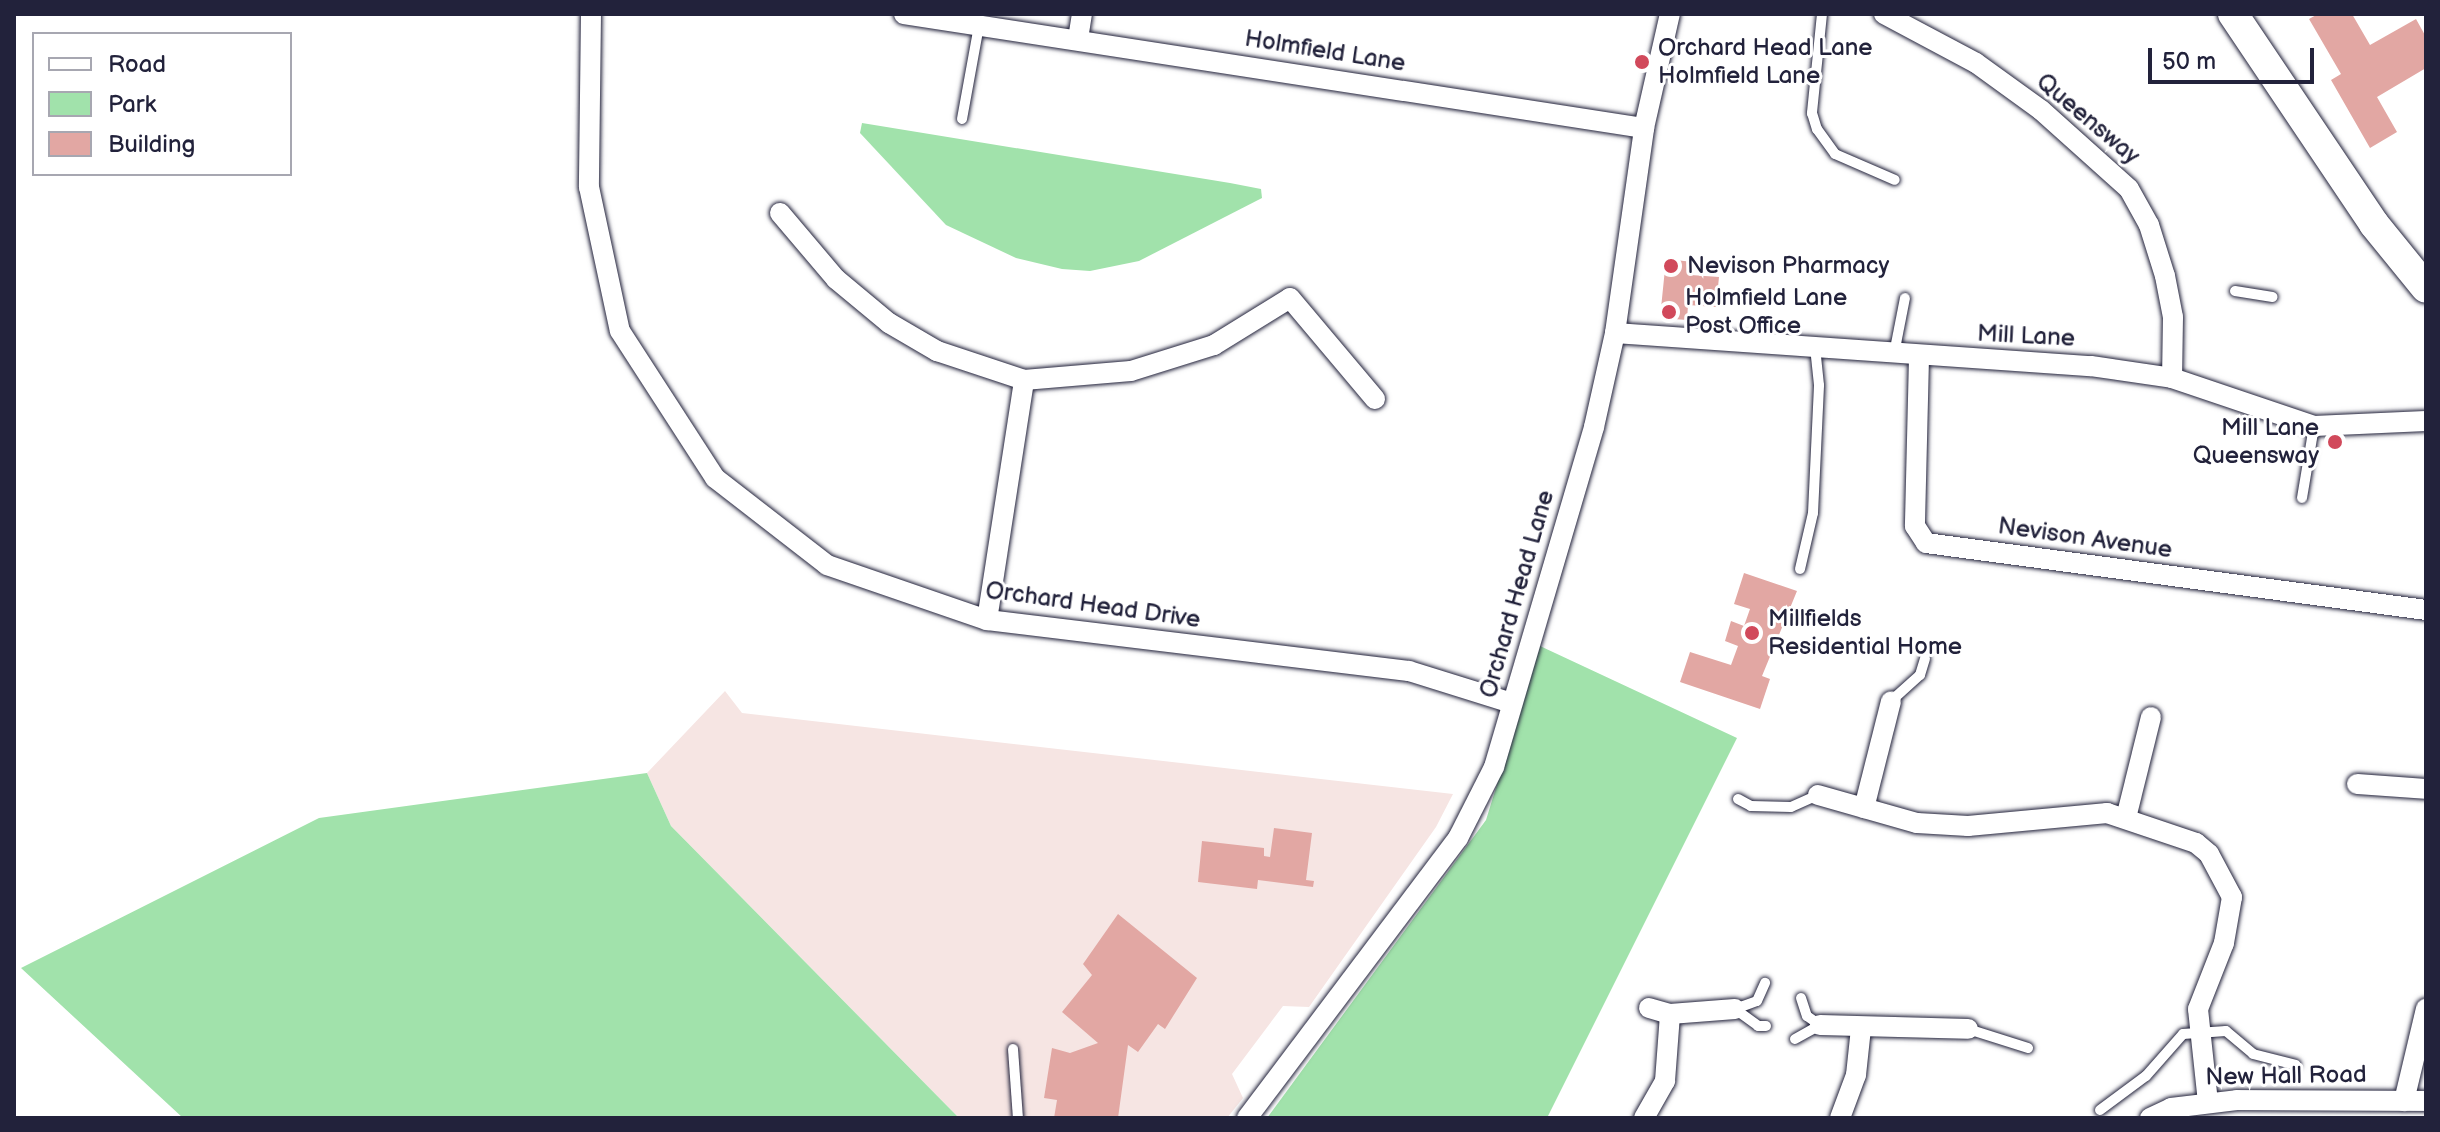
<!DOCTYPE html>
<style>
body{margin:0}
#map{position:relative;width:2440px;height:1132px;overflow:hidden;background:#fff;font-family:"Balsamiq Sans",sans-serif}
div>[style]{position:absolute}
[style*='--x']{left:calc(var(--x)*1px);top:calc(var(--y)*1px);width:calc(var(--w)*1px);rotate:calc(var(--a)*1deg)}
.built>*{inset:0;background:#f6e5e3}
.green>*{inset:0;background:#a1e2ab}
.building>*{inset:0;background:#e2a7a3}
.roads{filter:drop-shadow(0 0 2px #22223b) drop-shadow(0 0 2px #22223b)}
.lane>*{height:10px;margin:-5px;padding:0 5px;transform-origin:5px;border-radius:5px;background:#fff}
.street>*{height:20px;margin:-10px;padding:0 10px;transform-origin:10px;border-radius:10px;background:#fff}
.secondary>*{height:30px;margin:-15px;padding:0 15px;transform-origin:15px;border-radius:15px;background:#fff}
.dots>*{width:22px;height:22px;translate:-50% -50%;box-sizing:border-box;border:4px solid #fff;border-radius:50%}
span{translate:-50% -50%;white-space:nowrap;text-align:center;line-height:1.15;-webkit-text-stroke:6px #fff;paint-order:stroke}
.poi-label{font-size:24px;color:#22223b}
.left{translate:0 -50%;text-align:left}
.right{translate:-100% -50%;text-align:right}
.street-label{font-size:24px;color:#22223b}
.frame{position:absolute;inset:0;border:16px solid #22223b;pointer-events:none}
.legend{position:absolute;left:32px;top:32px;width:260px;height:144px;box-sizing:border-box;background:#fff;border:2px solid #a7a7b1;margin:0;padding:10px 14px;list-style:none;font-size:24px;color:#22223b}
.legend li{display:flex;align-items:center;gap:16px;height:40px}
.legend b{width:40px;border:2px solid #a7a7b1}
.scale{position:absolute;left:2148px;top:48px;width:166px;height:36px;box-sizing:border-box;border:4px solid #22223b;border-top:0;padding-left:10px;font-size:24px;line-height:28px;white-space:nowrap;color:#22223b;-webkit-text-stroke:6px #fff;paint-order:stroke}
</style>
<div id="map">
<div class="built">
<i style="clip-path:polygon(725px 691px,742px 713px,1453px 794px,1436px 827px,1309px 1007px,1283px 1006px,1232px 1074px,1243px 1098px,1227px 1118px,959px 1118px,671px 826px,647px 773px)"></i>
</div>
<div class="green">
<i style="clip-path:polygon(862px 123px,1230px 183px,1261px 189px,1262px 198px,1139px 261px,1090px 271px,1062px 269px,1016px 258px,946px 225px,860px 133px)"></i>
<i style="clip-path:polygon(1540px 646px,1737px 738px,1547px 1118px,1267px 1118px,1486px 820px)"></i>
<i style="clip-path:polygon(647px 773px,671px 826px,959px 1118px,183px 1118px,21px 968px,319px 818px)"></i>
</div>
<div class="building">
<i style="clip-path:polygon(2318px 14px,2352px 14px,2370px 45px,2416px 19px,2426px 37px,2426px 68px,2377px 97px,2397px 132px,2370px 148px,2331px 80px,2341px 74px,2309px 19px)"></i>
<i style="clip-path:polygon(1666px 259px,1693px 262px,1691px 275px,1719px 277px,1716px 307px,1688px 305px,1687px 320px,1660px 318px)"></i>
<i style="clip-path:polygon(1744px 573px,1797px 591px,1762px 676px,1770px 679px,1760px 709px,1680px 682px,1690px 652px,1731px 665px,1738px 646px,1725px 641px,1731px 621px,1744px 626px,1750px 609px,1734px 604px)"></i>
<i style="clip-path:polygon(1274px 828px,1312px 833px,1306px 880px,1314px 881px,1313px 887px,1258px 880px,1257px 889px,1198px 882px,1202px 841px,1264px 848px,1264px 856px,1270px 857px)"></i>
<i style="clip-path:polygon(1118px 914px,1197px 978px,1165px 1029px,1158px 1024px,1138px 1052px,1128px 1045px,1118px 1118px,1054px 1118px,1057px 1100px,1044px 1098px,1052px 1048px,1070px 1053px,1098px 1043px,1062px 1012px,1092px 975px,1083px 964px)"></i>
</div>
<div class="roads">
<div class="lane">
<i style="--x:1822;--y:14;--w:100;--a:95.8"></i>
<i style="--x:1812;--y:113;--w:17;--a:73"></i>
<i style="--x:1817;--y:129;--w:31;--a:54"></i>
<i style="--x:1835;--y:154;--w:65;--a:23.4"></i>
<i style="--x:962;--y:119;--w:96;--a:-79.7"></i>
<i style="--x:2235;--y:291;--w:38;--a:9"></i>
<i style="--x:1894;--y:354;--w:57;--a:-78.9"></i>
<i style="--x:2302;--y:498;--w:73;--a:-80.5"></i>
<i style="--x:1800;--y:569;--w:57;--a:-76.9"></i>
<i style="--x:1813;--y:513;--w:128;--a:-87.3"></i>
<i style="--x:1819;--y:385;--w:36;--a:-96"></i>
<i style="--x:1891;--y:701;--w:39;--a:-42"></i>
<i style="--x:1920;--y:675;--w:17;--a:-73"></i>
<i style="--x:1738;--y:799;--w:15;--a:28"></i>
<i style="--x:1751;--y:806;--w:40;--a:1.4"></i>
<i style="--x:1791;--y:807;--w:30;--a:-24"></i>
<i style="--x:1801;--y:998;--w:19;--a:72"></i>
<i style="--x:1807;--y:1016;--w:16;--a:35"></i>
<i style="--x:1735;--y:1009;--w:23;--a:-20"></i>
<i style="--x:1757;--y:1001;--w:20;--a:-66"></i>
<i style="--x:1735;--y:1009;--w:29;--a:36"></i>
<i style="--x:1758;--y:1026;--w:8;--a:0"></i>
<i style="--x:1968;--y:1029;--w:63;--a:17.6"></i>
<i style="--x:1795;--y:1039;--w:29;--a:-29"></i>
<i style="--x:1013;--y:1049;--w:69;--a:85.9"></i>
<i style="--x:2100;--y:1110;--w:57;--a:-36.5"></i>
<i style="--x:2146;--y:1076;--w:56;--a:-48.6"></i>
<i style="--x:2183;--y:1034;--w:43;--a:-4"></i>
<i style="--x:2226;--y:1031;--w:35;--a:40"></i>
<i style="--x:2253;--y:1054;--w:44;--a:14.3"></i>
</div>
<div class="street">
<i style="--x:591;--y:14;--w:173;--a:90.7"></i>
<i style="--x:589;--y:187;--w:147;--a:77.9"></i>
<i style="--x:620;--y:331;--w:175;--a:57.1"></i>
<i style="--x:715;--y:478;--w:142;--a:37.8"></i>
<i style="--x:827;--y:565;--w:169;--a:19"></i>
<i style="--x:987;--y:620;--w:425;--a:6.9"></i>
<i style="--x:1409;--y:671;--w:108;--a:17.3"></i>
<i style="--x:904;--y:14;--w:749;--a:8.76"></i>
<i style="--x:1884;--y:14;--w:104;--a:28"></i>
<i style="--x:1976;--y:63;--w:80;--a:35.9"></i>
<i style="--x:2041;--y:110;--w:118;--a:41.9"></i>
<i style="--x:2129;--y:189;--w:41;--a:60.9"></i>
<i style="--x:2149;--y:225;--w:53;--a:72.6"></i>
<i style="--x:2165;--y:276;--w:42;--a:79"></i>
<i style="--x:2173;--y:317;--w:61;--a:90.9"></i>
<i style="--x:1078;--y:39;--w:25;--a:-81"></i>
<i style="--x:780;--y:213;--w:87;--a:49.7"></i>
<i style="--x:836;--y:279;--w:69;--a:39.7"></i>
<i style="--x:889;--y:323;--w:56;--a:30.3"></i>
<i style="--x:937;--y:351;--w:92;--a:18.4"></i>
<i style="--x:1024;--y:380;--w:107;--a:-4.8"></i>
<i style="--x:1131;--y:371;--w:87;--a:-17.4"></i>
<i style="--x:1214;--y:345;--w:89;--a:-31.7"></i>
<i style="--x:1290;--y:298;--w:132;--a:49.9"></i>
<i style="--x:1615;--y:333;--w:477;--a:4"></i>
<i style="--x:2091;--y:366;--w:82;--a:8.4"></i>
<i style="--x:2172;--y:378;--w:150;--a:18.7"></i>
<i style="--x:2314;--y:426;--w:112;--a:-2.6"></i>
<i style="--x:1919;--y:358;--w:168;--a:91.4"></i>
<i style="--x:1915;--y:526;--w:20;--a:57"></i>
<i style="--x:1926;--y:543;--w:504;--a:7.63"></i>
<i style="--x:987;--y:620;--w:243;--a:-81.2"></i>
<i style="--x:2357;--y:784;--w:69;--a:4.1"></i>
<i style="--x:1818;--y:795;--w:103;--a:15.8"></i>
<i style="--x:1917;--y:823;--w:51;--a:3.4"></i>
<i style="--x:1968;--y:826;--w:140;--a:-5.3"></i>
<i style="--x:2107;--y:813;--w:94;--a:18.6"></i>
<i style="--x:2196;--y:843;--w:17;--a:40"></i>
<i style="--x:2209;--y:854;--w:49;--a:61.9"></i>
<i style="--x:2232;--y:897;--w:47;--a:99.9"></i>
<i style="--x:2224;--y:943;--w:71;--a:111.5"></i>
<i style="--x:2198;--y:1009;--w:94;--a:83.9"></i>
<i style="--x:1864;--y:808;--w:110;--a:-75.8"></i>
<i style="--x:2126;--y:818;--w:104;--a:-76.1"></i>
<i style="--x:1649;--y:1008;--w:22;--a:16"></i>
<i style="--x:1670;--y:1014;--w:65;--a:-4.4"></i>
<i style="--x:1820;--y:1025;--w:148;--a:1.5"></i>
<i style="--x:2404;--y:1101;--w:95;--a:-76.6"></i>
<i style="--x:1247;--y:1118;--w:351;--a:-53"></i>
<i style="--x:1458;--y:838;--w:80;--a:-63.1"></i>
<i style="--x:1494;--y:767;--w:354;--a:-73.6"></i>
<i style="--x:1594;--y:427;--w:96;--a:-77.4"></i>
<i style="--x:1615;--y:333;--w:207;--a:-81.9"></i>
<i style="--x:1644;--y:128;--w:117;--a:-77.2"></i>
<i style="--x:1644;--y:1118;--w:43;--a:-60.4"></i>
<i style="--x:1665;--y:1081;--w:67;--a:-85.7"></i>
<i style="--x:1840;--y:1118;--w:46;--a:-69.6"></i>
<i style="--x:1856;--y:1075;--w:47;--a:-83.9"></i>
<i style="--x:2150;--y:1118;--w:23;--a:-25"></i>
<i style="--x:2171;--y:1108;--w:66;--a:-6.9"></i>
<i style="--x:2237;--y:1100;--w:189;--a:0.3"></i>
</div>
<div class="secondary">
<i style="--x:2233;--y:14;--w:253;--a:56.1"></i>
<i style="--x:2374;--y:224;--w:82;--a:50.9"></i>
</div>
</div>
<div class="dots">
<i style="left:1642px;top:62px;background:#d1495b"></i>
<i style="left:1671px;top:266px;background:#d1495b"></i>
<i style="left:1669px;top:312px;background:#d1495b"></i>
<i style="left:2335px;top:442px;background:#d1495b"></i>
<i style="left:1752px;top:633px;background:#d1495b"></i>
</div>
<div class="poi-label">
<span class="left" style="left:1658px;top:62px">Orchard Head Lane<br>Holmfield Lane</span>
<span class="left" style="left:1687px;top:266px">Nevison Pharmacy</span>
<span class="left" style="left:1685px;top:312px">Holmfield Lane<br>Post Office</span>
<span class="right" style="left:2319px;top:442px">Mill Lane<br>Queensway</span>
<span class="left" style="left:1768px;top:633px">Millfields<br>Residential Home</span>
</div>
<div class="street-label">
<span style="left:1325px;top:51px;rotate:9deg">Holmfield Lane</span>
<span style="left:2088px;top:119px;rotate:40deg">Queensway</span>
<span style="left:2026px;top:336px;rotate:3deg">Mill Lane</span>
<span style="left:2085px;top:538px;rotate:8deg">Nevison Avenue</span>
<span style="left:1517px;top:594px;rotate:-74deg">Orchard Head Lane</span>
<span style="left:1093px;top:605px;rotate:8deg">Orchard Head Drive</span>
<span style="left:2286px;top:1076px;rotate:-1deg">New Hall Road</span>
</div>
<div class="frame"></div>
<ul class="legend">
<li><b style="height:10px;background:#fff"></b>Road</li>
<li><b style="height:22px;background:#a1e2ab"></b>Park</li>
<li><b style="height:22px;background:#e2a7a3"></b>Building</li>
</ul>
<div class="scale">50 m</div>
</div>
